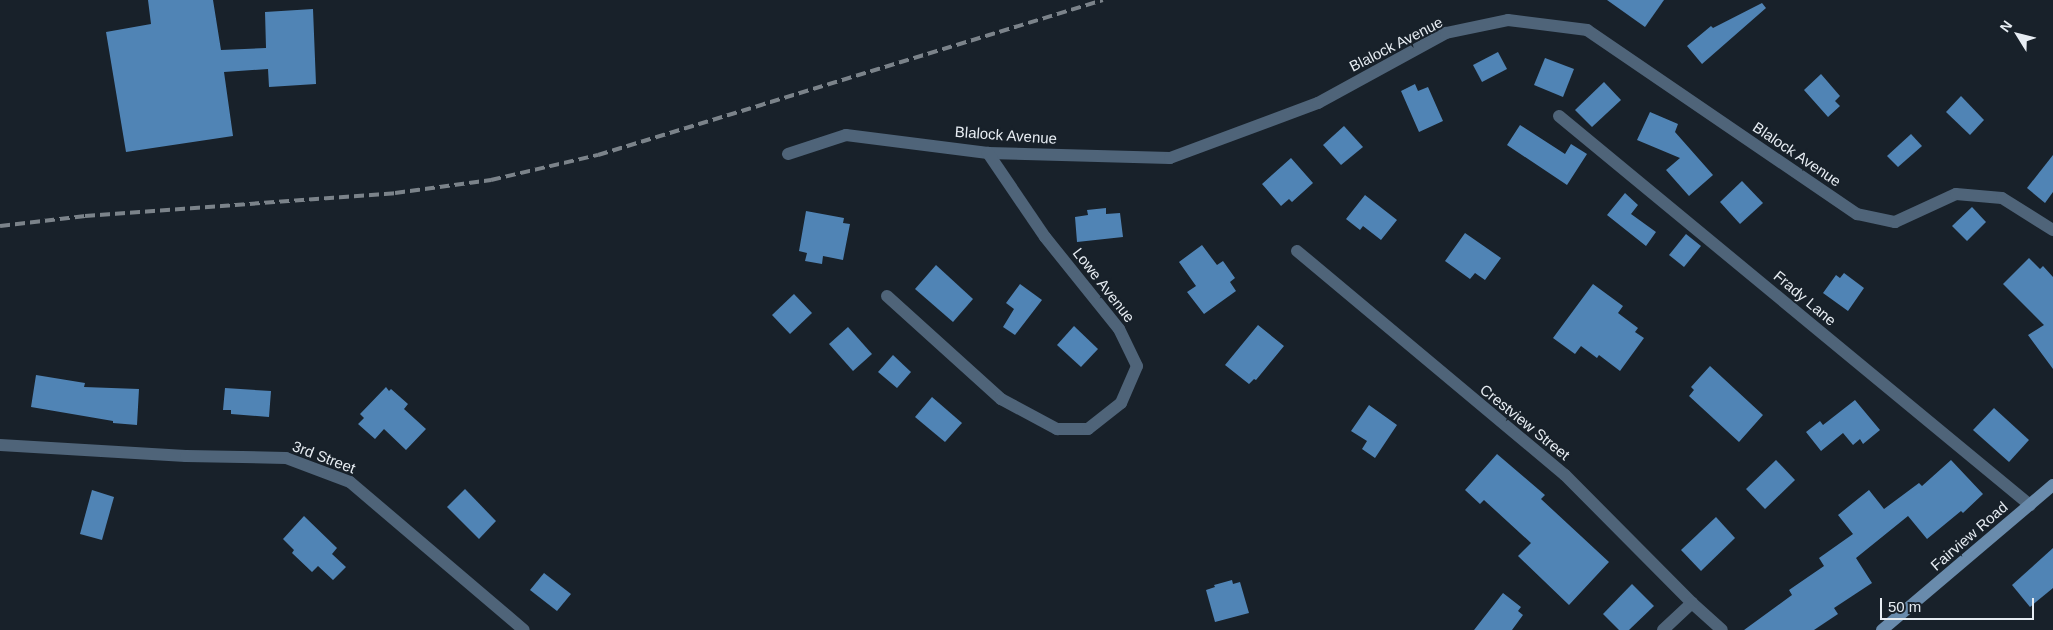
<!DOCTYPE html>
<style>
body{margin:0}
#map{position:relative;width:2053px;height:630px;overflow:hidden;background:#18212a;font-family:Arial,sans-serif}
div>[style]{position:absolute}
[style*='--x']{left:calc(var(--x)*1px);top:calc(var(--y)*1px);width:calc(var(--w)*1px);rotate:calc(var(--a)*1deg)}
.building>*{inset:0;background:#5084b5}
.street>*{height:12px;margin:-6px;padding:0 6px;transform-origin:6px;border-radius:6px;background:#4f6479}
.secondary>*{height:12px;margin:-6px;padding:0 6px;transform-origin:6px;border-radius:6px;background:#698bac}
.rail>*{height:4px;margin-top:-2px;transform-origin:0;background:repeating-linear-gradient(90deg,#7b838a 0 10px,transparent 0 15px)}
span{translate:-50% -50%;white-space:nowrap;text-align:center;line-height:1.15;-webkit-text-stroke:4px #18212a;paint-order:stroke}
.street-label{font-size:15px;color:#e7edf3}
.north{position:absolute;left:1993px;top:10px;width:50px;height:50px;-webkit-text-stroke:4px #18212a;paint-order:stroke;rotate:306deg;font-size:14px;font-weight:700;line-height:20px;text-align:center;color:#e7edf3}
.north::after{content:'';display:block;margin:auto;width:18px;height:22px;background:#e7edf3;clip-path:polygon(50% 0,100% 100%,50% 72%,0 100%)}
.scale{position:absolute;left:1880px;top:598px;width:154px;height:22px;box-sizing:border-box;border:2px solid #e7edf3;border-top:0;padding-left:6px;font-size:15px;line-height:18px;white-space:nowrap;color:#e7edf3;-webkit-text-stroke:4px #18212a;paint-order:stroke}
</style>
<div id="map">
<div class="building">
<i style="clip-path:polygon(148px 0,213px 0,221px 50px,266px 48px,265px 12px,313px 9px,316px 84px,269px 87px,268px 69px,224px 72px,233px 136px,126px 152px,106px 32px,151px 24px)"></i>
<i style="clip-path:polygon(1607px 0,1664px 0,1645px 27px)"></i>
<i style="clip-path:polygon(1762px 3px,1766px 8px,1702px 64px,1687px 46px,1711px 26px,1713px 28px)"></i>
<i style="clip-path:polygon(1498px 52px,1507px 69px,1482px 82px,1473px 65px)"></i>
<i style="clip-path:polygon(1545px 58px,1574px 69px,1563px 97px,1534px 85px)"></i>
<i style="clip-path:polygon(1821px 74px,1840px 96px,1835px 101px,1840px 106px,1828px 117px,1804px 90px)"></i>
<i style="clip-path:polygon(1604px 82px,1621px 100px,1592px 127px,1575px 110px)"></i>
<i style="clip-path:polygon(1415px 84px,1418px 91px,1428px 87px,1443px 121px,1419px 132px,1401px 91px)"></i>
<i style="clip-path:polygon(1961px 96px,1984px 120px,1970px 135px,1946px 112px)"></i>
<i style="clip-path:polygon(1650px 112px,1678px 124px,1675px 132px,1713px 175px,1689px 196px,1666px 170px,1680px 158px,1637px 140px)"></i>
<i style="clip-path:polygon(1520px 125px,1565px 154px,1571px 144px,1587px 154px,1567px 185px,1507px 145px)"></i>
<i style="clip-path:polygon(1344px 126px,1363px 147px,1341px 165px,1323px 145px)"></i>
<i style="clip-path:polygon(1911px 134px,1922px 146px,1898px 167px,1887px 156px)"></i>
<i style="clip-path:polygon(2053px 155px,2053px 192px,2045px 203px,2027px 188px)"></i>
<i style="clip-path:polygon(1291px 158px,1313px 183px,1292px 202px,1289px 199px,1281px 206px,1262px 184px)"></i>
<i style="clip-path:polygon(1742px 181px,1763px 203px,1740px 224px,1720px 202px)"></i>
<i style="clip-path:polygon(1625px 193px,1638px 205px,1631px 214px,1656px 232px,1646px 246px,1607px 215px)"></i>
<i style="clip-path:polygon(1365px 195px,1397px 220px,1381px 240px,1363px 226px,1360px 230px,1346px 219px)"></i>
<i style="clip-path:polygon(1972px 207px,1986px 222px,1967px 241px,1952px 226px)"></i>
<i style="clip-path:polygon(1106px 208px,1106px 214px,1120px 213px,1123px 237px,1077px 242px,1075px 217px,1088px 215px,1087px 210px)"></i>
<i style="clip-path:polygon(806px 211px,844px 218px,843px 223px,850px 224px,843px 260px,823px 256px,822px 264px,805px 261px,807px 253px,799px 251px)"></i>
<i style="clip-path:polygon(1465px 233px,1501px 258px,1485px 280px,1475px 273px,1470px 279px,1445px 261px)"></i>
<i style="clip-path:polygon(1686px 234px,1701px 246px,1684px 267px,1669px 255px)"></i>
<i style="clip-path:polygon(1202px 245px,1217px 265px,1223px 261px,1235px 278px,1230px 282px,1236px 291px,1204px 314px,1187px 292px,1196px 286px,1179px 262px)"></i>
<i style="clip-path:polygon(2029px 258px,2040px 269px,2043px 266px,2053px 277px,2053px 369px,2028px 335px,2044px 325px,2003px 284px)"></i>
<i style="clip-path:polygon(936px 265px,973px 299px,953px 322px,915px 289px)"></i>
<i style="clip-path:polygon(1844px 273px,1864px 288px,1848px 311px,1823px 293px,1836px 275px,1840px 278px)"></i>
<i style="clip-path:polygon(1020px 284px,1042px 300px,1015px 335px,1003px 327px,1014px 309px,1006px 303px)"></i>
<i style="clip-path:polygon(1593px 284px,1623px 306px,1618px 313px,1638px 328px,1635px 332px,1644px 338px,1620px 371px,1599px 355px,1597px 358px,1581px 346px,1575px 354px,1553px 338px)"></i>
<i style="clip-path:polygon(794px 294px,812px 313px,790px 334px,772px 315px)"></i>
<i style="clip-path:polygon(1258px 325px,1284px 346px,1256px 380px,1254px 379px,1249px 384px,1225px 365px)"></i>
<i style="clip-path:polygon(1074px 326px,1098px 349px,1081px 367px,1057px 345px)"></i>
<i style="clip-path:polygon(848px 327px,872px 354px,853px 371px,829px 344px)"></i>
<i style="clip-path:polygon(893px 355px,911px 372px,897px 388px,878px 372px)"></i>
<i style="clip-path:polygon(1710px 366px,1763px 415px,1739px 442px,1689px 396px,1694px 390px,1691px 387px)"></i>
<i style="clip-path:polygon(36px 375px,85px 383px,84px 387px,139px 389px,137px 425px,113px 423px,113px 421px,31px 407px)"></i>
<i style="clip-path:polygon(386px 387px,389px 391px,391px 389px,408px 404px,404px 409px,426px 429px,406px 450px,384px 429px,375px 439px,358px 424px,364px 418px,360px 414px)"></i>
<i style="clip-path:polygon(225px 388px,271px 391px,269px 417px,231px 414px,231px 410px,223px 410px)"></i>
<i style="clip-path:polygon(932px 397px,962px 423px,945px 442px,915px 417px)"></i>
<i style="clip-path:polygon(1855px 400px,1880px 430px,1863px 444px,1860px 439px,1853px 445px,1843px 433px,1821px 451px,1806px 432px,1820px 421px,1823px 425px)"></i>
<i style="clip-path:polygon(1369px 405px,1397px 425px,1375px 458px,1362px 449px,1367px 441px,1351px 431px)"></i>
<i style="clip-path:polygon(1994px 408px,2029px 440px,2009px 462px,1973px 430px)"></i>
<i style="clip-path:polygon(1497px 454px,1545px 495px,1541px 499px,1609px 562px,1569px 605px,1518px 556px,1531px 543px,1484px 500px,1480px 504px,1465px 490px)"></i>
<i style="clip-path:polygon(1776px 460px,1795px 480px,1765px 509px,1746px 489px)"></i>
<i style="clip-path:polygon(1951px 460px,1983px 494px,1963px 513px,1961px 511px,1927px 539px,1908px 516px,1856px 558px,1872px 583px,1834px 608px,1838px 614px,1814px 630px,1744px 630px,1792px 595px,1789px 590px,1824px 566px,1819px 558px,1853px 534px,1838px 515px,1869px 490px,1884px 509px,1919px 483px,1922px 486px)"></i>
<i style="clip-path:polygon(465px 489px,496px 521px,479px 539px,447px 507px)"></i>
<i style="clip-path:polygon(92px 490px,114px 497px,102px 540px,80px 534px)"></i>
<i style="clip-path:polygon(304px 516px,337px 548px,332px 554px,346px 567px,333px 580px,318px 566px,312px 572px,292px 553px,294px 550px,283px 539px)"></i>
<i style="clip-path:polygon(1716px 517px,1735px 538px,1701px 571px,1681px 550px)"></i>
<i style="clip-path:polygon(2053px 548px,2053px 588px,2030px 607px,2012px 585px)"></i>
<i style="clip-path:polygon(544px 573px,571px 594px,557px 611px,530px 590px)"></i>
<i style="clip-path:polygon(1232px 580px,1233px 584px,1240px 582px,1249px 613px,1215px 622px,1206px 590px,1215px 587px,1214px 585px)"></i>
<i style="clip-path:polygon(1632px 584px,1654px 606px,1629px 630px,1619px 630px,1603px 614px)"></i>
<i style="clip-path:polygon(1503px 593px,1521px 607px,1518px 611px,1523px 615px,1512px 630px,1474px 630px)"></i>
</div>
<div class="street">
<i style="--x:1559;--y:116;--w:611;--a:39.55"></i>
<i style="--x:788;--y:154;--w:61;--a:-18.1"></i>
<i style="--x:846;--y:135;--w:143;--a:7.2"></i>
<i style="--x:988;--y:153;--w:182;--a:1.6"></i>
<i style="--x:1170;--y:158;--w:158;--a:-20.4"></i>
<i style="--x:1318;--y:103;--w:146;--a:-28.7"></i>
<i style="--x:1446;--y:33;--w:63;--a:-11.8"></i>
<i style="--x:1508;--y:20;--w:80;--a:7.2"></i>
<i style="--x:1587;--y:30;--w:327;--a:34.3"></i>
<i style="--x:1857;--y:214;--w:39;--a:12"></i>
<i style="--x:1895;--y:222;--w:67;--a:-24.7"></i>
<i style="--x:1956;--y:194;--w:46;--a:5"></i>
<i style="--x:2002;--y:198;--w:60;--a:32.1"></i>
<i style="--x:1297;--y:251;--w:349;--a:39.9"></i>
<i style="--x:1565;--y:475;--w:180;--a:45.2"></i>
<i style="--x:1692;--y:603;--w:40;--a:42"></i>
<i style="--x:887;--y:296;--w:154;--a:42.1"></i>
<i style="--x:1001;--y:399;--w:64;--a:28.2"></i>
<i style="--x:1057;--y:429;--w:31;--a:0"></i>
<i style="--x:1088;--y:429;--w:42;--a:-38.2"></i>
<i style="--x:1121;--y:403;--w:40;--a:-66.6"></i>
<i style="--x:1137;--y:366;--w:41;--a:-115.9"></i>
<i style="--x:1119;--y:329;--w:118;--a:-128.8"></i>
<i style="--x:1045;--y:237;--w:102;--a:-124.2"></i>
<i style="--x:0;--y:445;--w:186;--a:3.4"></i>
<i style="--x:186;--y:456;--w:100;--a:1.1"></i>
<i style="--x:286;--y:458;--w:68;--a:20.6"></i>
<i style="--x:350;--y:482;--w:228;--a:40.4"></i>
<i style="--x:1663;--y:630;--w:40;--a:-43"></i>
</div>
<div class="secondary">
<i style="--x:1882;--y:630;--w:224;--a:-40.3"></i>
</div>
<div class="rail">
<i style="--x:0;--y:226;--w:86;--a:-6.7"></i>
<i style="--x:85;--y:216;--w:311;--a:-4.2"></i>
<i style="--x:395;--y:193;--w:97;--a:-7.7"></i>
<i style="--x:491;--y:180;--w:110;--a:-13.2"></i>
<i style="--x:598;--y:155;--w:528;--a:-17.06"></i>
</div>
<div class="street-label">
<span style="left:1396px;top:44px;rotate:-27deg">Blalock Avenue</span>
<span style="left:1006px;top:135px;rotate:4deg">Blalock Avenue</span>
<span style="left:1797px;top:154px;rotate:34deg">Blalock Avenue</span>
<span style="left:1104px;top:285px;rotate:52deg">Lowe Avenue</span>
<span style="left:1805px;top:298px;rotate:40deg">Frady Lane</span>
<span style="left:1525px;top:422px;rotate:39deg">Crestview Street</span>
<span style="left:324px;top:457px;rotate:21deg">3rd Street</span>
<span style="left:1969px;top:536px;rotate:-41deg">Fairview Road</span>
</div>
<div class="north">N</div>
<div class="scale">50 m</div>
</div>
